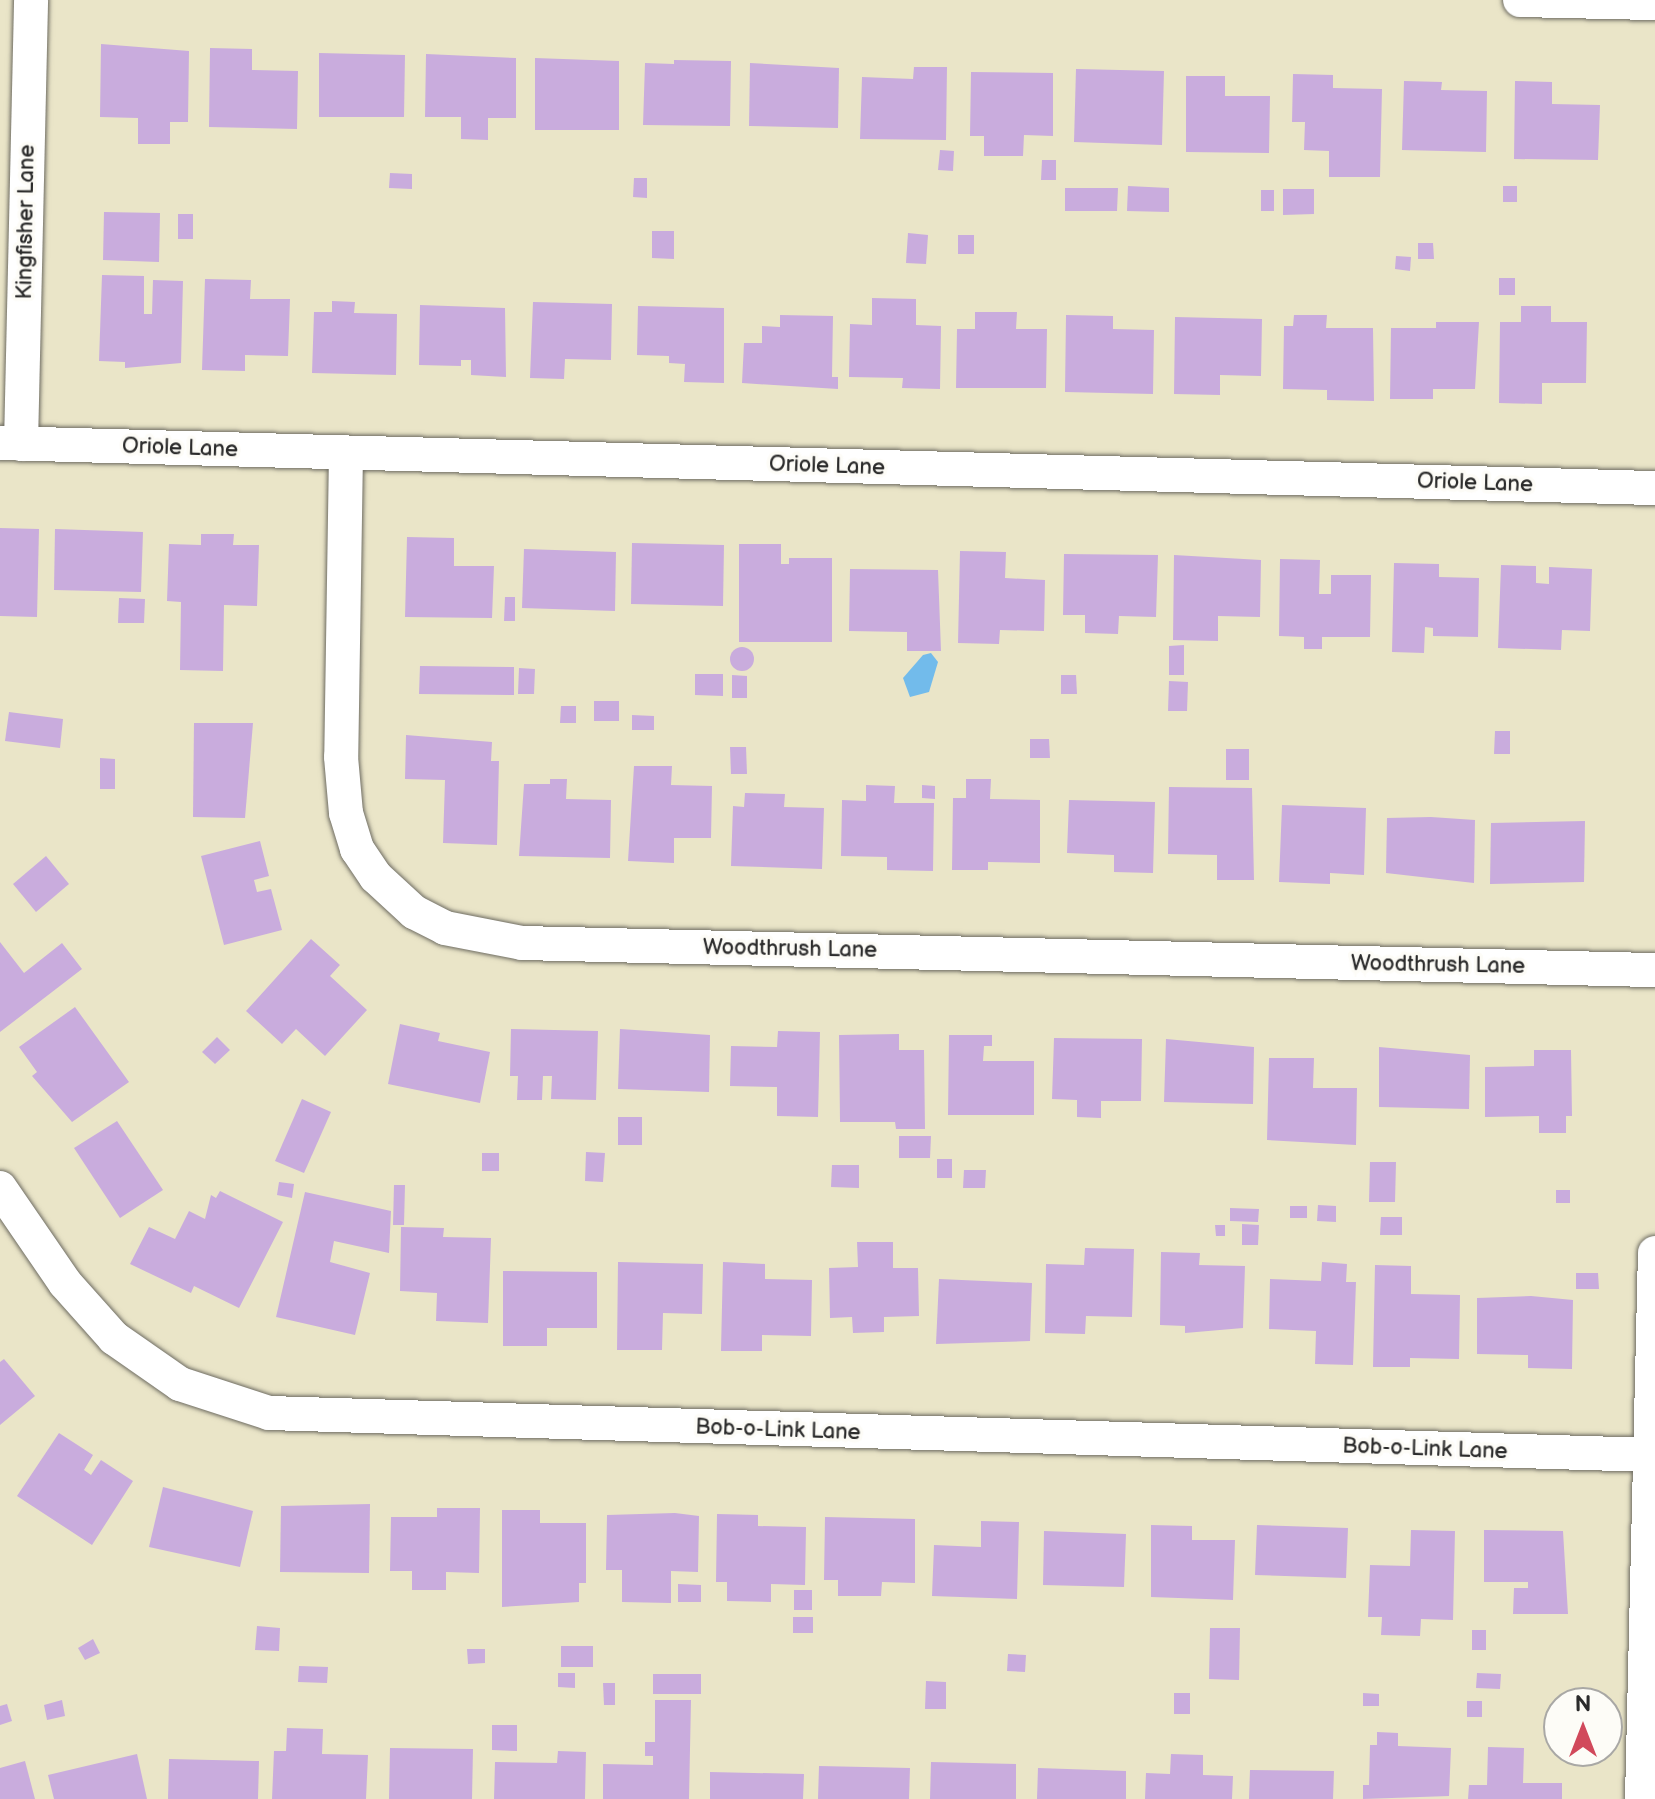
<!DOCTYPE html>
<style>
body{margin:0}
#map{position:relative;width:1655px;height:1799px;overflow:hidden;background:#eae5c8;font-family:"Balsamiq Sans",sans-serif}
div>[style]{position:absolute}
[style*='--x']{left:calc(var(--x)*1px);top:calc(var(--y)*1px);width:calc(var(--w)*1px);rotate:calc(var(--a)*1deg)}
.water>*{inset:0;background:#72bbeb}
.building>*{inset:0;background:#c9acdd}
.round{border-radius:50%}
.roads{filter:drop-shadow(0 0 2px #6e6c62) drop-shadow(0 0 2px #6e6c62)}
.minor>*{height:34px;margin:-17px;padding:0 17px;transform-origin:17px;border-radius:17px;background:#fff}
span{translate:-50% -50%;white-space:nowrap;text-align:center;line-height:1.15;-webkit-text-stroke:7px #fdfcf7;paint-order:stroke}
.street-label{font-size:22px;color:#2b2b2b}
.north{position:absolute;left:1543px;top:1687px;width:80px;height:80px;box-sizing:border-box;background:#fdfcf7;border:2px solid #a9a8a5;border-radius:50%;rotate:0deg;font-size:22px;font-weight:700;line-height:32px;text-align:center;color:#2b2b2b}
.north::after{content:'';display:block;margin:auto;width:28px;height:36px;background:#d1495b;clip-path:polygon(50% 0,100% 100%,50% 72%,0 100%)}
</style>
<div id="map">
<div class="water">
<i style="clip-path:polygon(931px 653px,938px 662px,929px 692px,910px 697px,903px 678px,923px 655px)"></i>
</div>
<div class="building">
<i style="clip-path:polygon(101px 44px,189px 51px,188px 122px,170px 122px,170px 144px,138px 144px,138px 118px,100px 117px)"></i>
<i style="clip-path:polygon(210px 48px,252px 49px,252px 70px,298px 71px,297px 129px,209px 127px)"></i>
<i style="clip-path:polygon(319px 53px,405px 55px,404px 117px,319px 117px)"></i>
<i style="clip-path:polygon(426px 54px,516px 58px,516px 118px,488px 118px,488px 140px,461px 139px,461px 117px,425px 117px)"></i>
<i style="clip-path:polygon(535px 58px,619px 61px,619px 130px,535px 130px)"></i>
<i style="clip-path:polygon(674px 60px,731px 61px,730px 126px,643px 125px,645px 63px,674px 64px)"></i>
<i style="clip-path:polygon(750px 63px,839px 68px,838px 128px,749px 126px)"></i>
<i style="clip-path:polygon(914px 67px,947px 67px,946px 140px,860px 139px,862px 77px,913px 79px)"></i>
<i style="clip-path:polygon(1076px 69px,1164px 71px,1162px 145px,1074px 142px)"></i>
<i style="clip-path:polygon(971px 72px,1053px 73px,1053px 136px,1024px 135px,1023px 156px,984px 156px,984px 136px,970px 136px)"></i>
<i style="clip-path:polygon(1293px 74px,1333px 75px,1333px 88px,1382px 89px,1380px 177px,1329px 177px,1329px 151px,1304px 150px,1305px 122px,1292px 122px)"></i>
<i style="clip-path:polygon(1186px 76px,1225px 76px,1225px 96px,1270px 96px,1269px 153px,1186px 152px)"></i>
<i style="clip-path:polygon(1404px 81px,1442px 82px,1441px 90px,1487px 91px,1486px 152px,1402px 150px)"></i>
<i style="clip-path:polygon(1515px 81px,1552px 82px,1552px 104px,1600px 105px,1598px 160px,1514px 159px)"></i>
<i style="clip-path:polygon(940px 150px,954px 151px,953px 171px,938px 170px)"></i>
<i style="clip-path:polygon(1042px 160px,1056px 160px,1056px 180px,1041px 180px)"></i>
<i style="clip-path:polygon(390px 173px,412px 174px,412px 189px,389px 188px)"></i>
<i style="clip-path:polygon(634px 178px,647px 178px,647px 198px,633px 197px)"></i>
<i style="clip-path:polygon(1128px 186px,1169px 188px,1169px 212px,1127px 211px)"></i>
<i style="clip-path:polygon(1503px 186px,1517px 186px,1517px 202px,1503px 202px)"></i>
<i style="clip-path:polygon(1065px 188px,1118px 188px,1117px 211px,1065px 211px)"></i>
<i style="clip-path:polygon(1283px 189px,1314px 189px,1314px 214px,1283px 215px)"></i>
<i style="clip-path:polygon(1261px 190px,1274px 190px,1274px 211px,1261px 211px)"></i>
<i style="clip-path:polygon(104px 212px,160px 213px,159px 262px,103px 260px)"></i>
<i style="clip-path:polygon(178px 214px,193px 214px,193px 239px,178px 239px)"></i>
<i style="clip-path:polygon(652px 231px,674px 231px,674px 259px,652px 258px)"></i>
<i style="clip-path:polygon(908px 233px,928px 235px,926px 264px,906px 263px)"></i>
<i style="clip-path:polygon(958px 235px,974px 235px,974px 254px,958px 254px)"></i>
<i style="clip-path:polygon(1418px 243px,1433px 243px,1434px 259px,1418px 259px)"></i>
<i style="clip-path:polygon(1396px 256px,1411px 257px,1410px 271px,1395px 269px)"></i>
<i style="clip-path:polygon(102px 275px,144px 276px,144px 314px,152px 314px,153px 280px,183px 281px,181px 363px,125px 368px,125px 362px,99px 361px)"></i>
<i style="clip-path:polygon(1499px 278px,1515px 278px,1515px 295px,1499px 295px)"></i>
<i style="clip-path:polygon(205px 279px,251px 280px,250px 299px,290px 299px,288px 356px,245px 355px,245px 371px,202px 370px)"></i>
<i style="clip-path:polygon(872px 298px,916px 299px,916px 325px,941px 326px,940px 389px,902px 388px,903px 378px,849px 377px,850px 324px,872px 325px)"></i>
<i style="clip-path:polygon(332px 301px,355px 302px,354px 313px,397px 314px,396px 375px,312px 373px,314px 312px,332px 312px)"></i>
<i style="clip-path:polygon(533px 302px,612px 304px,611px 360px,565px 359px,564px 379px,530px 378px)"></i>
<i style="clip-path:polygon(420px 305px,505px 308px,506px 377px,471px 375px,471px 360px,461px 360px,461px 366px,419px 365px)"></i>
<i style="clip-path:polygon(638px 306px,724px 308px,724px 383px,684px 382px,685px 364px,669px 363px,669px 356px,637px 355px)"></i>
<i style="clip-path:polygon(1521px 306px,1551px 306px,1551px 322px,1587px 322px,1586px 383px,1542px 383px,1542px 404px,1499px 403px,1500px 322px,1521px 322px)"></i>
<i style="clip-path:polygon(975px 312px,1017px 312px,1016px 329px,1047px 329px,1046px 388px,956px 388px,957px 329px,975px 329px)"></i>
<i style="clip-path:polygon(780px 315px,833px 316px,832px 377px,838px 377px,838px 389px,742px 383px,744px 343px,762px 343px,762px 326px,780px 327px)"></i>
<i style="clip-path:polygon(1066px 315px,1113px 316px,1113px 329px,1154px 330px,1153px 394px,1065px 392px)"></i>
<i style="clip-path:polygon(1294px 315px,1327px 315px,1326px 328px,1373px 328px,1374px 401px,1327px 400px,1327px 390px,1283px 389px,1284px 326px,1293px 326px)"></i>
<i style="clip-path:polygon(1175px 317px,1262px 319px,1261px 376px,1220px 375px,1220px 395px,1174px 394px)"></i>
<i style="clip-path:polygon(1436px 322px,1479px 322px,1475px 389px,1433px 389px,1433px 399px,1390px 399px,1391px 328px,1436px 328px)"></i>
<i style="clip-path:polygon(0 528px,39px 529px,37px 617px,0 616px)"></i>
<i style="clip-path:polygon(55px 529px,143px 532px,141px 592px,54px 590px)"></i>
<i style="clip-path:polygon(201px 534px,234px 534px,233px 545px,259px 545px,257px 606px,224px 605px,223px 671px,180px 670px,181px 602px,167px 601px,169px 544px,201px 545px)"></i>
<i style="clip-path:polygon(407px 537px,454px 538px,454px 566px,494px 566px,492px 618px,405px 617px)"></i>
<i style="clip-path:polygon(632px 543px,724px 545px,723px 606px,631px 604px)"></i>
<i style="clip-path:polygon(739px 544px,781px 544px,781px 564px,789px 564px,789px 558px,832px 558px,832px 642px,739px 642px)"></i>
<i style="clip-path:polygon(524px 549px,616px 552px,615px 611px,522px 608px)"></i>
<i style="clip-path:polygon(960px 551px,1006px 552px,1005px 578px,1045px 580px,1044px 631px,1000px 630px,999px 644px,958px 643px)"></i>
<i style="clip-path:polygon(1064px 554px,1158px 555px,1156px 617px,1119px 616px,1118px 634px,1085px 633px,1085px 615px,1063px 615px)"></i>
<i style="clip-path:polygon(1174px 555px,1261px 560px,1260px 617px,1218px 616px,1218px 641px,1173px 640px)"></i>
<i style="clip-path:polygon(1280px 559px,1320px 560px,1319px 594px,1331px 594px,1331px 575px,1371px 575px,1370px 637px,1322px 637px,1322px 649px,1304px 649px,1304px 637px,1279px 636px)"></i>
<i style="clip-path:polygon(1394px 563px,1439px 564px,1439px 577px,1479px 578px,1478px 637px,1433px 636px,1433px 628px,1425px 627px,1424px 653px,1392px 652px)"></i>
<i style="clip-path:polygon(1501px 565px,1536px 566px,1536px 583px,1549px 584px,1549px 567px,1592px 569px,1590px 631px,1562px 630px,1561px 650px,1498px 648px)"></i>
<i style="clip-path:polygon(850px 569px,938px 570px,941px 651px,907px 651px,907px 632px,849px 631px)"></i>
<i style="clip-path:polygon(505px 597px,515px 597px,515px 621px,504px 621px)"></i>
<i style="clip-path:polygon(119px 598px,145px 599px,144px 623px,118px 623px)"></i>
<i style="clip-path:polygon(1184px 645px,1184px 675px,1169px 675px,1169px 646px)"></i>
<i class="round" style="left:730px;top:647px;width:24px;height:24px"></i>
<i style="clip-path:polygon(420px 666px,514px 667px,514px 695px,419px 694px)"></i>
<i style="clip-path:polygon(519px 668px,535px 669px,534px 694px,518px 694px)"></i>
<i style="clip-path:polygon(695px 674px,723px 674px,723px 696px,695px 695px)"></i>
<i style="clip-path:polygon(732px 675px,747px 676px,747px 698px,732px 698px)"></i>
<i style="clip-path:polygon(1061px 675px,1076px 675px,1077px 694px,1061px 694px)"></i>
<i style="clip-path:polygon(1169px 681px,1188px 682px,1187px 711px,1168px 711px)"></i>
<i style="clip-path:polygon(594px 701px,619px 701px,619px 721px,594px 721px)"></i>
<i style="clip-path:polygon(561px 706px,576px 706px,576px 723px,560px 723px)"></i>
<i style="clip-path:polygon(9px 712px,63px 719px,60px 748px,5px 741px)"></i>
<i style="clip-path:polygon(632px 715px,654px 716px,654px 730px,632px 730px)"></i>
<i style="clip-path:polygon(194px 723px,253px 723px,245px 818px,193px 817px)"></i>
<i style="clip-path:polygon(1495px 731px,1510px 731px,1510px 754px,1494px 754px)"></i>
<i style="clip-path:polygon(406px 735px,492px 742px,491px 761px,499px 761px,497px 845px,443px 843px,445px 780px,405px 779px)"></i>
<i style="clip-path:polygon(1030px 739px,1049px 739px,1050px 758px,1030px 758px)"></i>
<i style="clip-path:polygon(730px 747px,746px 747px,747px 774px,731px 774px)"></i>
<i style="clip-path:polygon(1226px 749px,1249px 749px,1249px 780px,1226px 780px)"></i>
<i style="clip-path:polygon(100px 758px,115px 759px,115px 789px,100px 789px)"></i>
<i style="clip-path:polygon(634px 766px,672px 766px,671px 785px,712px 786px,711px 838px,674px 838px,674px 863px,628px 861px)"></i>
<i style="clip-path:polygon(550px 779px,567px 779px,566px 799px,611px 800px,610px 858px,519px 856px,524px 784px,550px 784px)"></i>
<i style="clip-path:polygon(966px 779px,991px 779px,990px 799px,1040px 800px,1040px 863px,988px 862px,988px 870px,952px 870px,953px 798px,966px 798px)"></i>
<i style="clip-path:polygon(866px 785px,895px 786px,894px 803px,934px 803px,933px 871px,887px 870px,887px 857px,841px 856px,842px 800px,866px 801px)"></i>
<i style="clip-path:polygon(922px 785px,935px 786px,935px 799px,922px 798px)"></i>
<i style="clip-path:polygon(1169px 787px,1252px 788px,1254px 880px,1217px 880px,1217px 855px,1168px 854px)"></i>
<i style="clip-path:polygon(745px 793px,785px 794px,784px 807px,824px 808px,822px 869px,731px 866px,733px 806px,744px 807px)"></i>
<i style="clip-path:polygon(1069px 800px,1155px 802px,1153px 873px,1114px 872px,1114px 855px,1067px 853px)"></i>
<i style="clip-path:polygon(1282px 805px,1366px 808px,1364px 875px,1330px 873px,1330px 884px,1279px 882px)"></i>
<i style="clip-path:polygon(1431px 817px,1475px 820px,1474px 883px,1386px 873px,1387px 818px)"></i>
<i style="clip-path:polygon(1585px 821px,1584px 882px,1490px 884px,1491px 823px)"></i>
<i style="clip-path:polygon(260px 841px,269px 876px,254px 880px,257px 892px,271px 889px,282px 930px,224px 945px,201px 856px)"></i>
<i style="clip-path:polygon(46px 856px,69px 884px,36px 912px,13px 884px)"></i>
<i style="clip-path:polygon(311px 939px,340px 965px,330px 976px,367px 1010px,325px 1056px,296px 1029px,282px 1044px,246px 1011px)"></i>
<i style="clip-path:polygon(0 942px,24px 973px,62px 943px,82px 969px,0 1032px)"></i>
<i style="clip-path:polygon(75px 1007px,129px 1082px,72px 1122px,32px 1076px,37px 1072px,19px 1047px)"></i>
<i style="clip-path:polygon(400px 1024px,440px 1033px,438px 1041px,490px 1052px,480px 1103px,388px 1084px)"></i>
<i style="clip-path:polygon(511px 1029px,598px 1031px,596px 1100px,551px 1099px,552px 1076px,543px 1076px,542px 1100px,517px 1100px,518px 1076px,510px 1076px)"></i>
<i style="clip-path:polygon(620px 1029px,710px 1035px,709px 1092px,618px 1089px)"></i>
<i style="clip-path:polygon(778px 1031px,820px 1032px,818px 1117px,777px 1116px,777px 1087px,730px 1086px,731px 1046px,777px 1047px)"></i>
<i style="clip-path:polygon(899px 1034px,899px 1050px,924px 1050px,925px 1129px,896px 1129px,895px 1122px,840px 1122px,839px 1035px)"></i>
<i style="clip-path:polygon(949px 1035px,992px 1035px,992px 1046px,984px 1046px,983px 1061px,1034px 1061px,1034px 1115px,948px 1115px)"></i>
<i style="clip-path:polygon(217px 1037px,230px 1050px,215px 1064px,202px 1052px)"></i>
<i style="clip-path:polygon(1054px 1038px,1142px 1039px,1141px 1101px,1101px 1101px,1101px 1118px,1077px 1117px,1077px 1100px,1052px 1099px)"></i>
<i style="clip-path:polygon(1166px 1039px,1254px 1047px,1253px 1104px,1164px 1102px)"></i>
<i style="clip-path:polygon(1379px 1047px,1470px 1055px,1469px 1109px,1379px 1107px)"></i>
<i style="clip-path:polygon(1534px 1050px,1571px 1050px,1572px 1116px,1566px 1116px,1566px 1133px,1539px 1133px,1539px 1116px,1485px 1117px,1485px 1067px,1534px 1066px)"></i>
<i style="clip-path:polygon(1269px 1058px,1314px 1058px,1313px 1088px,1357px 1088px,1356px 1145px,1267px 1140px)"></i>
<i style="clip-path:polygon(302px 1099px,331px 1112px,304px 1173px,275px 1161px)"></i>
<i style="clip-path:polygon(618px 1117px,642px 1117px,642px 1145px,618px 1145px)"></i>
<i style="clip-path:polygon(117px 1121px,163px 1190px,120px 1218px,74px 1148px)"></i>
<i style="clip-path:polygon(899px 1136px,931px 1136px,930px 1158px,899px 1158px)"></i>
<i style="clip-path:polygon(586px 1152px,605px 1153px,603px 1182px,585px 1181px)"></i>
<i style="clip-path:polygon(482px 1153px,499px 1153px,499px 1171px,482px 1171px)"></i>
<i style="clip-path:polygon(937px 1159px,952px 1159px,952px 1178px,937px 1178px)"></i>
<i style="clip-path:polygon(1370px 1162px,1396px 1162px,1395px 1202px,1369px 1202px)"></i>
<i style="clip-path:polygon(832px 1165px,859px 1165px,859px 1188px,831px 1187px)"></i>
<i style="clip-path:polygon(964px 1170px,986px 1170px,985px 1188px,963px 1188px)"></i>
<i style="clip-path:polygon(279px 1182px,294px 1184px,292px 1198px,277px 1195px)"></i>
<i style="clip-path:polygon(394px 1185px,405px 1185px,404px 1225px,393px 1225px)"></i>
<i style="clip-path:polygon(1556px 1190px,1570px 1190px,1570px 1203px,1556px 1203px)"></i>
<i style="clip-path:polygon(220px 1191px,283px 1222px,239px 1308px,194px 1286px,191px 1293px,130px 1264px,149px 1227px,175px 1239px,189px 1211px,205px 1219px,211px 1195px,216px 1198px)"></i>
<i style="clip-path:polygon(305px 1192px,391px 1211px,389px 1253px,334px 1241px,330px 1262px,370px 1273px,355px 1335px,276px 1317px)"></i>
<i style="clip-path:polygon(1318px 1205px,1336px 1206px,1336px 1222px,1317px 1221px)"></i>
<i style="clip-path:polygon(1290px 1206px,1307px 1206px,1307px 1218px,1290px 1218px)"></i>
<i style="clip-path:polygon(1230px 1208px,1259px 1209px,1258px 1222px,1230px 1221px)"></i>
<i style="clip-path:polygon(1381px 1217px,1402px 1217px,1402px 1235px,1380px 1235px)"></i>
<i style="clip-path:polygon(1242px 1224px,1259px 1225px,1258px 1245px,1242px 1245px)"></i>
<i style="clip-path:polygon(1215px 1225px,1225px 1225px,1225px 1236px,1216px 1236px)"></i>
<i style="clip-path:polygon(401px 1227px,444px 1228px,443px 1237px,491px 1238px,488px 1323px,436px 1321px,437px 1293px,400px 1291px)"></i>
<i style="clip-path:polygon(857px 1242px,893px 1242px,893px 1268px,918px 1268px,919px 1316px,884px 1317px,884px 1332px,853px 1333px,852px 1317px,830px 1318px,829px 1268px,858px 1267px)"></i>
<i style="clip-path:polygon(1085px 1248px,1134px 1249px,1132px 1317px,1086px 1316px,1085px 1334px,1045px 1333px,1046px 1264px,1084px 1265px)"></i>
<i style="clip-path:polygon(1161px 1252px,1200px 1253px,1199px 1265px,1245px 1266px,1243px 1328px,1185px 1333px,1185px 1326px,1160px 1325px)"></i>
<i style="clip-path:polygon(618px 1262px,703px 1264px,702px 1314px,663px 1313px,662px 1350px,617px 1350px)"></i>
<i style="clip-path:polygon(723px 1262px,765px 1264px,765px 1279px,812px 1280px,811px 1336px,762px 1335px,762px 1351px,721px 1351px)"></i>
<i style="clip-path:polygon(1322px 1262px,1347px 1264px,1346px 1282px,1356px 1282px,1353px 1365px,1315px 1364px,1316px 1331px,1269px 1329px,1270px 1279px,1321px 1281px)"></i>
<i style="clip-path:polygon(1375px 1265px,1411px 1266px,1411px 1294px,1460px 1295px,1459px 1359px,1410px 1358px,1410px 1367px,1373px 1367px)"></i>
<i style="clip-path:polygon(503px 1271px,597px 1272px,597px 1328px,547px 1328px,547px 1346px,503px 1346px)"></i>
<i style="clip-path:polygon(1576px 1273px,1598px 1273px,1599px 1289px,1576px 1289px)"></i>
<i style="clip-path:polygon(939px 1279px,1032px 1283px,1030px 1341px,936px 1344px)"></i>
<i style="clip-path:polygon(1531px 1296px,1573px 1300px,1572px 1369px,1528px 1368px,1528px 1355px,1477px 1354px,1477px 1298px)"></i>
<i style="clip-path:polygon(4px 1359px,35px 1396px,0 1425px,0 1362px)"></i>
<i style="clip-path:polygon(59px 1433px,93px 1455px,84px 1470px,91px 1475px,101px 1460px,133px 1481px,92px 1545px,17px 1496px)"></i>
<i style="clip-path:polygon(163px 1487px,253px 1511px,240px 1567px,149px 1547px)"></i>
<i style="clip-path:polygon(370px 1504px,369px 1573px,280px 1572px,281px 1506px)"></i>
<i style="clip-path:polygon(437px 1508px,480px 1508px,479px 1573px,446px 1572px,446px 1590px,412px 1590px,412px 1571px,390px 1571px,391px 1517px,437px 1517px)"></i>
<i style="clip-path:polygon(502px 1510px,540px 1510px,540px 1523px,586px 1523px,586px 1583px,579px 1583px,579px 1602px,502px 1607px)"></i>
<i style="clip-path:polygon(675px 1513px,699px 1516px,698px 1572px,671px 1571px,671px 1603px,622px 1602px,622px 1570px,606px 1570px,607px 1515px)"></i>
<i style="clip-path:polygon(717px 1514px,758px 1515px,758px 1526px,806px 1527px,805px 1585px,771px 1584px,771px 1602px,727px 1601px,727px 1582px,716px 1582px)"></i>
<i style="clip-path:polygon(825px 1517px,915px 1519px,915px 1583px,882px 1582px,881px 1596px,838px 1596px,838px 1580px,824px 1580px)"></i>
<i style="clip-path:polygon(981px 1521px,1019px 1522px,1017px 1599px,932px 1596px,934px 1545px,981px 1547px)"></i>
<i style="clip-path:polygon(1151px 1525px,1192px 1526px,1192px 1540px,1235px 1540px,1233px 1600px,1151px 1597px)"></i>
<i style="clip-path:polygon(1257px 1525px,1348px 1528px,1346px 1578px,1255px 1575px)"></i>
<i style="clip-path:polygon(1411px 1530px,1455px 1531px,1453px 1620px,1421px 1619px,1420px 1636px,1381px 1635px,1382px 1617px,1368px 1617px,1370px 1565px,1410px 1566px)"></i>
<i style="clip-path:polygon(1484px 1530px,1563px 1531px,1568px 1614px,1513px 1614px,1514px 1588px,1528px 1588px,1528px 1582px,1484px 1582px)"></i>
<i style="clip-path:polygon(1044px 1531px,1126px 1534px,1124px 1587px,1043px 1585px)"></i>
<i style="clip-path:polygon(678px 1584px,701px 1585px,701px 1602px,678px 1602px)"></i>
<i style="clip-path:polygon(794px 1590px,812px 1590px,812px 1610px,794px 1610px)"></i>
<i style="clip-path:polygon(793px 1617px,813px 1617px,813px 1633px,793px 1633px)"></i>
<i style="clip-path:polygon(257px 1626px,280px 1628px,279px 1651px,255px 1650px)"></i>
<i style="clip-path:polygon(1210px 1628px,1240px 1628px,1239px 1680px,1209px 1679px)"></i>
<i style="clip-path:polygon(1472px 1630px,1486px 1630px,1486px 1650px,1472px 1650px)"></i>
<i style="clip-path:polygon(93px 1639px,100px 1653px,85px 1660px,78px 1648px)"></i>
<i style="clip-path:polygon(561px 1646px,593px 1646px,593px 1667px,561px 1667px)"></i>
<i style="clip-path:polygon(467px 1649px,485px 1649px,485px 1663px,468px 1664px)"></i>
<i style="clip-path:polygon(1008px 1654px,1026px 1655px,1025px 1672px,1007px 1671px)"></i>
<i style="clip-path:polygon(299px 1666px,328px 1667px,327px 1683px,298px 1682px)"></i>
<i style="clip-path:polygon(558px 1673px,575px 1673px,575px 1688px,558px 1687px)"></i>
<i style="clip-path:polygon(1477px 1673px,1501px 1674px,1500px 1689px,1476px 1688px)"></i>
<i style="clip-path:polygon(653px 1674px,701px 1674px,701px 1694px,653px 1694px)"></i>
<i style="clip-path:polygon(926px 1681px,946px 1682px,946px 1709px,925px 1709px)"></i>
<i style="clip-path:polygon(603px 1683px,615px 1683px,615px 1705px,604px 1705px)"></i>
<i style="clip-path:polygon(1174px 1693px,1190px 1693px,1190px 1714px,1174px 1714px)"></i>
<i style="clip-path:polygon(1363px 1693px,1379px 1694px,1379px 1706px,1363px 1706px)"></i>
<i style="clip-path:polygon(62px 1700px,65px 1716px,47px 1720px,44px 1705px)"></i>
<i style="clip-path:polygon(655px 1700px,691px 1700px,689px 1799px,603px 1799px,603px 1764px,653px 1765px,653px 1756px,645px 1756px,645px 1742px,655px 1742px)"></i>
<i style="clip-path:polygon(1467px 1701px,1482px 1701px,1482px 1717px,1467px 1717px)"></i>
<i style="clip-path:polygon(7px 1704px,12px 1721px,0 1725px,0 1706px)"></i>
<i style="clip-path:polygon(492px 1725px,517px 1725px,517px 1751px,492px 1750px)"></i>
<i style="clip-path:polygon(287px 1728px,323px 1729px,322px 1754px,368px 1755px,366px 1799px,272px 1799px,274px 1751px,286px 1751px)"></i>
<i style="clip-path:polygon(1377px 1732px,1398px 1733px,1398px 1746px,1451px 1748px,1449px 1796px,1363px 1799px,1363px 1785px,1369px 1785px,1370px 1745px,1377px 1745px)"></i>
<i style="clip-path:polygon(1488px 1747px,1524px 1748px,1523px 1783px,1562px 1783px,1562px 1799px,1468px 1799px,1469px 1785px,1487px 1785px)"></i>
<i style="clip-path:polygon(390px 1748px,473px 1749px,472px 1799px,389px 1799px)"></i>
<i style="clip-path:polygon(558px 1751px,586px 1752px,585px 1799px,494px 1799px,495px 1762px,557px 1763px)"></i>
<i style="clip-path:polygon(137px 1754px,147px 1799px,54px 1799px,48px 1775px)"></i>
<i style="clip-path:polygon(1171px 1754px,1203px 1755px,1203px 1775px,1233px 1776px,1232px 1799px,1145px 1799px,1146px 1773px,1170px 1774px)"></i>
<i style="clip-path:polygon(169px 1759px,259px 1761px,258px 1799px,168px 1799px)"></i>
<i style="clip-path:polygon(25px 1761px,35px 1799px,0 1799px,0 1768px)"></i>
<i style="clip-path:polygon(931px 1762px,1016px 1764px,1016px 1799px,930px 1799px)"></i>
<i style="clip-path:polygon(819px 1766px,910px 1768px,909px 1799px,818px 1799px)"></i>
<i style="clip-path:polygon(1038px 1768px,1126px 1771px,1126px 1799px,1037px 1799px)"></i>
<i style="clip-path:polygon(1250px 1770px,1334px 1771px,1333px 1799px,1249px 1799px)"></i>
<i style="clip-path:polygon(710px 1772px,804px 1774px,803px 1799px,710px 1799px)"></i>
</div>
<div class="roads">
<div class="minor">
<i style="--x:1520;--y:0;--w:135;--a:1.3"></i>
<i style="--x:0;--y:443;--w:1656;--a:1.56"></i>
<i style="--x:21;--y:444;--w:444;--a:-88.7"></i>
<i style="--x:346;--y:453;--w:304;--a:90.9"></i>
<i style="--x:341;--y:757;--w:56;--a:84.9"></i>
<i style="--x:346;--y:813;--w:38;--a:73"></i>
<i style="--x:357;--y:849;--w:34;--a:56"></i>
<i style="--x:376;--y:877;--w:52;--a:42.6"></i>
<i style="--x:414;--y:912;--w:35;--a:27"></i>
<i style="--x:445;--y:928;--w:78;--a:11"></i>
<i style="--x:522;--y:943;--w:1133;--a:1.37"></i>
<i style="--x:0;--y:1188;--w:115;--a:55.6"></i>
<i style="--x:65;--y:1283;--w:74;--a:48.3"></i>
<i style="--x:114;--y:1338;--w:80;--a:34.9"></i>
<i style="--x:180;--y:1384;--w:94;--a:18"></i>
<i style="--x:269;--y:1413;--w:1382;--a:1.74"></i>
<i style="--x:1642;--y:1799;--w:546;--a:-88.64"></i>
</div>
</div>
<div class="street-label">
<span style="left:26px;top:222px;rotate:-89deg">Kingfisher Lane</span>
<span style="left:180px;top:448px;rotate:2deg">Oriole Lane</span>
<span style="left:827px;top:466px;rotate:2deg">Oriole Lane</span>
<span style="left:1475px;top:483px;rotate:2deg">Oriole Lane</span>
<span style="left:790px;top:949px;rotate:1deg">Woodthrush Lane</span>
<span style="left:1438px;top:965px;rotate:1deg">Woodthrush Lane</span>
<span style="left:778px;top:1430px;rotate:2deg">Bob-o-Link Lane</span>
<span style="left:1425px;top:1449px;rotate:2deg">Bob-o-Link Lane</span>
</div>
<div class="north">N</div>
</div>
